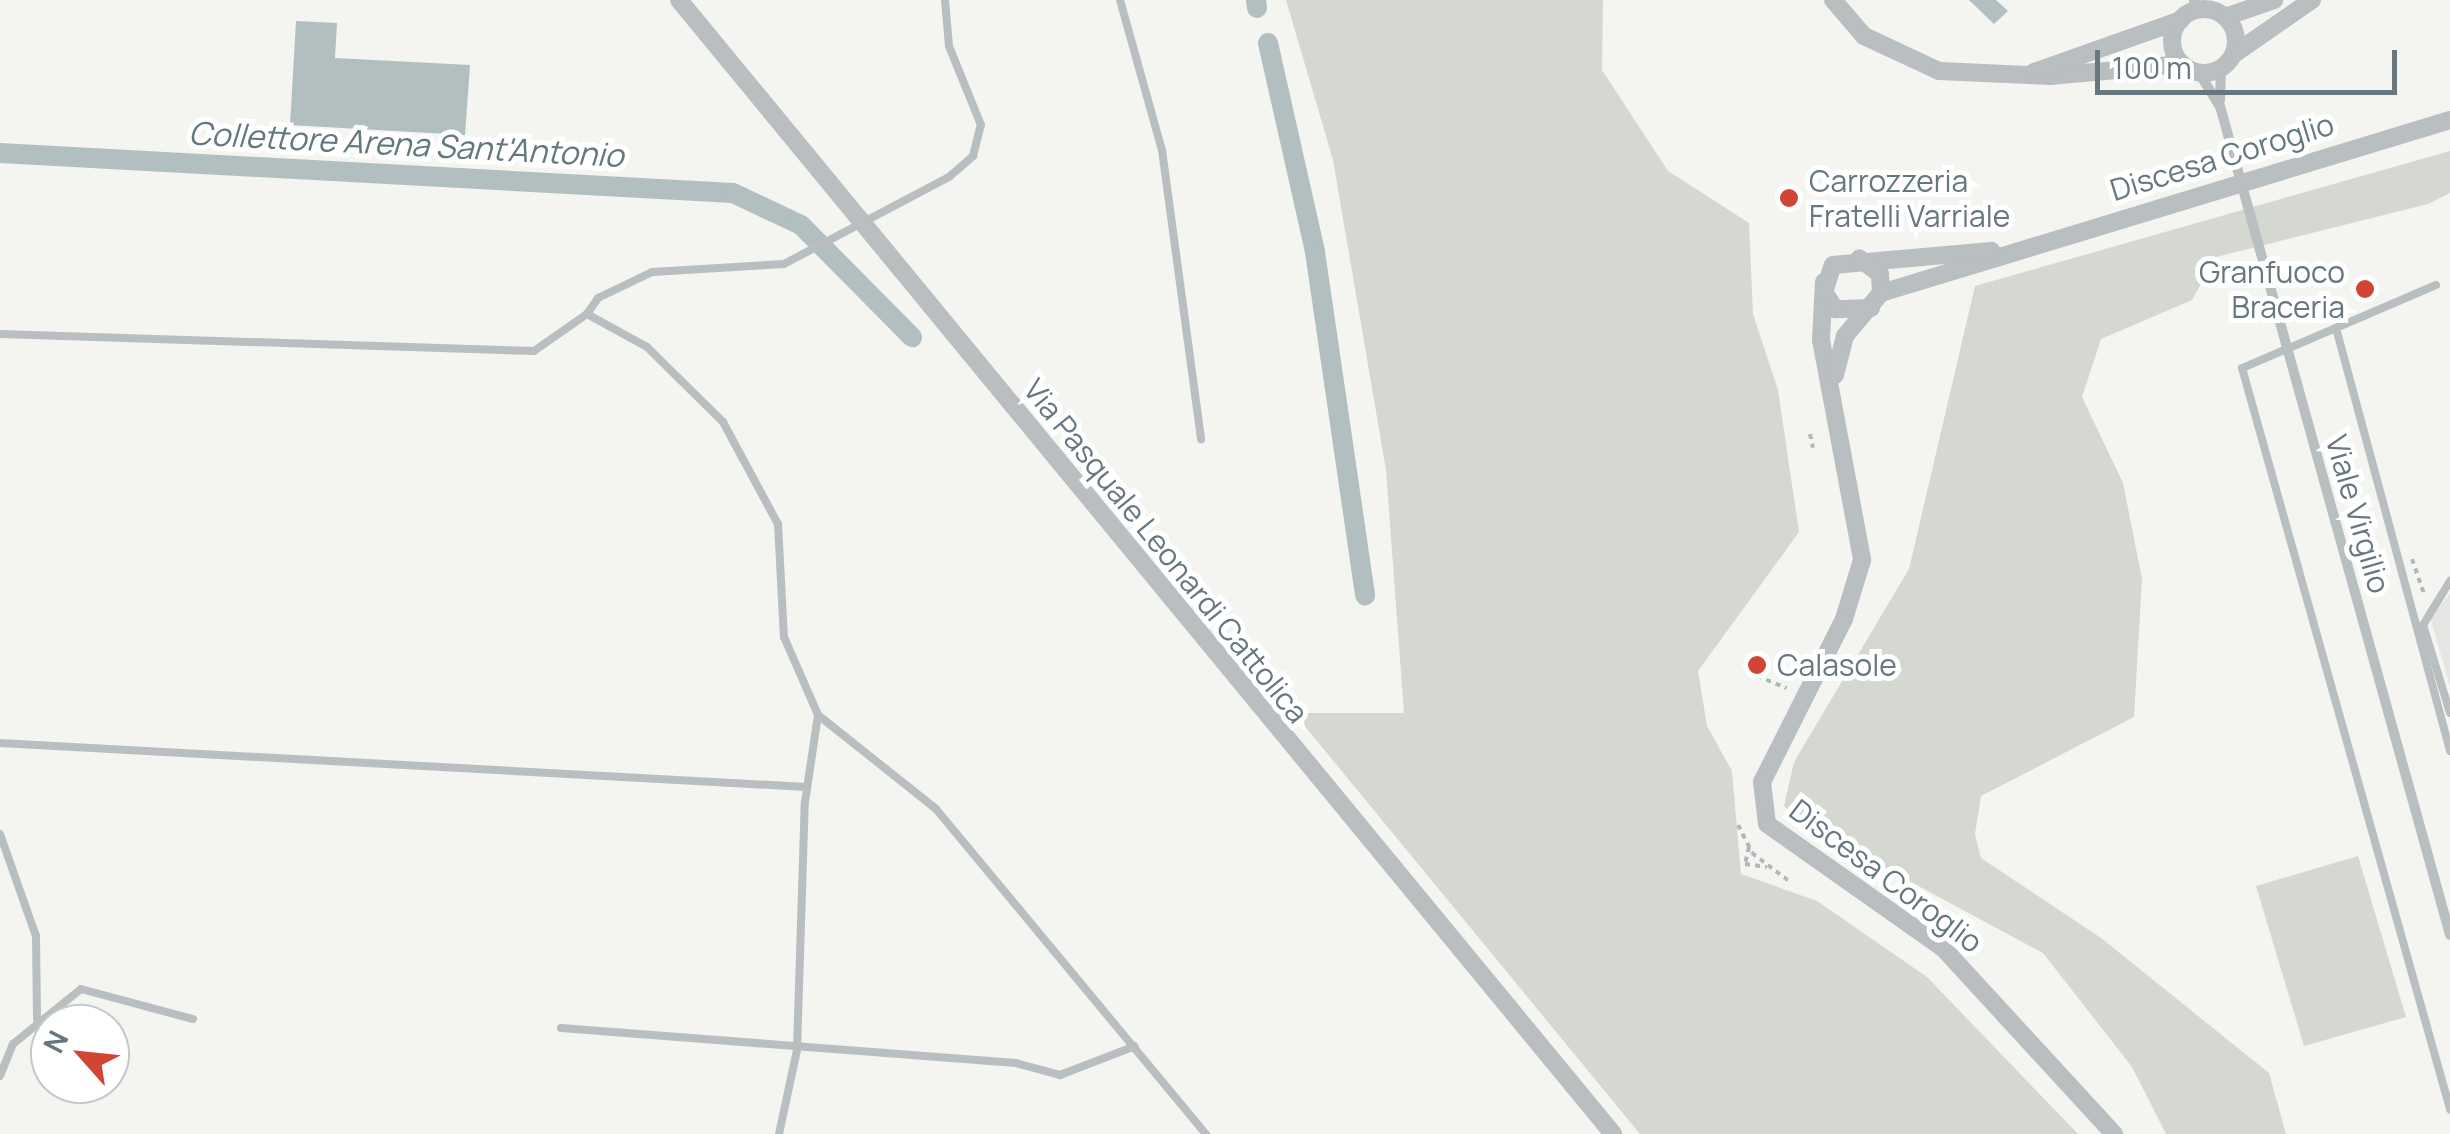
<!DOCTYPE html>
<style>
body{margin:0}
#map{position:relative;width:2450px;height:1134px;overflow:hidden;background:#f4f4f1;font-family:Manrope,sans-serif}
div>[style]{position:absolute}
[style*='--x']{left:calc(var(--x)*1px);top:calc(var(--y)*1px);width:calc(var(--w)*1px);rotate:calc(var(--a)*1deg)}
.built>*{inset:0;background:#e5e5e4}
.green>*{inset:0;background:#d4d8d0}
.water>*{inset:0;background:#b2bfc1}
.canal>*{height:20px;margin:-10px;padding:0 10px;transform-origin:10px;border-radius:10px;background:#b2bfc1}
.path>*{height:4px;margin-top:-2px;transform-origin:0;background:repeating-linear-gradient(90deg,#b3b7b9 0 5px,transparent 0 10px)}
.service>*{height:8px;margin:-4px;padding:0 4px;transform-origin:4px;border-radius:4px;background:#b9bec0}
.minor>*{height:10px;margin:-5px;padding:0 5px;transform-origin:5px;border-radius:5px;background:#b9bec0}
.tertiary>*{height:18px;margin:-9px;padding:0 9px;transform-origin:9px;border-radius:9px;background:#b9bec0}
.tertiary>.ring{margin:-9px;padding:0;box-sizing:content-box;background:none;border:18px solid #b9bec0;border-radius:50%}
.dots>*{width:28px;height:28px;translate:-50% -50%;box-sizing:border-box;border:5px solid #fff;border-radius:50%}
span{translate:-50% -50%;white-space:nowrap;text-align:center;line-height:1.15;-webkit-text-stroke:10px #fff;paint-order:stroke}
.street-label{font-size:30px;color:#66777f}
.poi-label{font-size:30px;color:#66777f}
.left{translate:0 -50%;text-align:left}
.right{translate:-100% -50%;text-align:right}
.water-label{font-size:32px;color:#62787c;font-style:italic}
.north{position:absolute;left:30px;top:1004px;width:100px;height:100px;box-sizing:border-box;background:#fff;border:2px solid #c2c9cc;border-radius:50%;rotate:297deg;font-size:28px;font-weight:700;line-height:40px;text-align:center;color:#66777f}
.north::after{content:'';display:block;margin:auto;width:35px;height:45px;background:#d14534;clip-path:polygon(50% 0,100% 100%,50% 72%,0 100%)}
.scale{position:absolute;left:2095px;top:50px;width:302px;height:45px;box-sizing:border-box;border:5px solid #66777f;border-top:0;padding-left:12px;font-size:30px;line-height:35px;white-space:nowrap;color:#66777f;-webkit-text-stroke:8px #fff;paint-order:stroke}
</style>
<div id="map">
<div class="built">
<i style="clip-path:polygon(2450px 594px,2450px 686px,2430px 618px)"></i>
</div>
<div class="green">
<i style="clip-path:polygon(1286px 0,1603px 0,1602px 70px,1668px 171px,1749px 223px,1753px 314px,1778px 390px,1799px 532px,1698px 671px,1707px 726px,1732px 771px,1741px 874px,1817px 901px,1927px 977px,2078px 1134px,1640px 1134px,1294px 713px,1404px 713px,1386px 470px,1333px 160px)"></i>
<i style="clip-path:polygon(2450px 151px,2450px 193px,2428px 204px,2216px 257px,2192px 300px,2101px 339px,2082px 397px,2123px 483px,2142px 579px,2134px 717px,1981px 796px,1975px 834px,1981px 858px,2101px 938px,2269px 1073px,2286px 1134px,2166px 1134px,2132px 1067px,2043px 953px,1805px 825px,1784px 806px,1794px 762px,1909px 569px,1975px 286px)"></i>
<i style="clip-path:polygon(2358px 856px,2406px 1017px,2304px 1046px,2256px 886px)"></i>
</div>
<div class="water">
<i style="clip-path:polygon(1969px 0,1996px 0,2008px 11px,1994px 24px)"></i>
<i style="clip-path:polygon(296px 21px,337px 23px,335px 58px,470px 65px,465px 135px,290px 125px)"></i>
</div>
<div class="canal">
<i style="--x:1256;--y:0;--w:8;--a:83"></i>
<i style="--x:1268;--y:43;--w:214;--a:77.3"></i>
<i style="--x:1315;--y:252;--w:347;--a:81.7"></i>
<i style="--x:0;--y:153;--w:734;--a:3.12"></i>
<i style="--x:733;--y:193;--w:75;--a:25.2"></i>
<i style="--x:801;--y:225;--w:158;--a:45.3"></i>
</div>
<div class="path">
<i style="--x:1810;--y:434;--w:14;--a:78"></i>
<i style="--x:2412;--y:559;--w:39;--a:71"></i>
<i style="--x:1757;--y:676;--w:32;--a:22"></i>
<i style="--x:1738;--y:825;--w:31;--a:63"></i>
<i style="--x:1752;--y:853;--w:46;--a:37.1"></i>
<i style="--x:1749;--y:847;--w:17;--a:103"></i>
<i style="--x:1745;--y:864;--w:22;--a:8"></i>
</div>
<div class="service">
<i style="--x:1120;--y:0;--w:156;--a:74.4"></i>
<i style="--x:1162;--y:150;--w:292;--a:82.3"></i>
<i style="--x:2436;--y:285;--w:211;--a:156.8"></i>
<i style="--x:2242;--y:368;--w:770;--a:74.32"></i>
<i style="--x:587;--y:314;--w:19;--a:-55"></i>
<i style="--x:598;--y:298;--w:60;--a:-25.7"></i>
<i style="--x:652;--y:272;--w:132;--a:-3.5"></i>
<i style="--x:784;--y:264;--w:187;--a:-27.8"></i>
<i style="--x:949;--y:177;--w:32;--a:-41"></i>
<i style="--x:973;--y:156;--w:32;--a:-76"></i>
<i style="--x:981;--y:125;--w:85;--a:-112.1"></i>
<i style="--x:949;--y:46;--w:46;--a:-95"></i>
<i style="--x:2336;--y:328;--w:438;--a:74.9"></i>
<i style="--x:0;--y:334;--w:534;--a:1.82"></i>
<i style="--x:534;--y:351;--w:65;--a:-34.9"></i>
<i style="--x:587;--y:314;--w:68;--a:28.8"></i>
<i style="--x:647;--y:347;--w:107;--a:44.6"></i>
<i style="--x:723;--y:422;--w:116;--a:61.7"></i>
<i style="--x:778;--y:524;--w:113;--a:87"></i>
<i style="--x:784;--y:637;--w:85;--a:66.4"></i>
<i style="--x:818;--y:715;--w:151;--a:38.5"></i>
<i style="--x:936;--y:809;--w:423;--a:50.3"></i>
<i style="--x:2450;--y:581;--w:52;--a:121.5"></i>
<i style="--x:2423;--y:625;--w:92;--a:72.9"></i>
<i style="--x:0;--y:743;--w:808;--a:3.12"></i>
<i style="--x:0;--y:834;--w:108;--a:70.6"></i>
<i style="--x:36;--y:936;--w:84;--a:89.3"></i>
<i style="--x:561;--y:1028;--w:456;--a:4.4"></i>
<i style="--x:1016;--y:1063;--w:46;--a:15.3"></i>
<i style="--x:1060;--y:1075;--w:80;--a:-21.1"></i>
<i style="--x:0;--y:1076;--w:35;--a:-68"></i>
<i style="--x:13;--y:1044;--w:87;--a:-39"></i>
<i style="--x:81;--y:989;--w:116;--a:15"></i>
<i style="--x:779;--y:1134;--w:86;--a:-77.9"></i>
<i style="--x:797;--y:1050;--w:248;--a:-88.2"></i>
<i style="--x:805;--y:802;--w:88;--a:-81.5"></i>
</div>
<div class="minor">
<i style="--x:2194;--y:0;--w:10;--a:73"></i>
<i style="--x:2199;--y:73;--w:39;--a:58"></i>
<i style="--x:2220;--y:106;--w:860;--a:74.49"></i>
<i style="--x:2220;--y:100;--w:31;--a:-88"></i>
</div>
<div class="tertiary">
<i style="--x:679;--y:0;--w:1469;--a:50.52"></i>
<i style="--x:1833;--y:0;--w:48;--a:49.3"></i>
<i style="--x:1864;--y:36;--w:83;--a:25"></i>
<i style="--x:1939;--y:71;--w:111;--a:2.6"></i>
<i style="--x:2050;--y:76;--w:133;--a:-5.2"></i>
<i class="ring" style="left:2172px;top:9px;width:46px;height:46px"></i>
<i style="--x:2225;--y:17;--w:52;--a:-19.1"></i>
<i style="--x:2234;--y:54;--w:95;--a:-34.7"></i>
<i style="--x:2034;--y:72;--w:156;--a:-19.5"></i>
<i style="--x:1824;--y:282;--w:58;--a:93"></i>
<i style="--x:1821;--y:340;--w:224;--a:79.4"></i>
<i style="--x:1862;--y:560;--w:62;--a:107"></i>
<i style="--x:1844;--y:619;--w:182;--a:116.7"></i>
<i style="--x:1762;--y:782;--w:42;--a:83.2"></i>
<i style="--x:1767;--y:824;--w:215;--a:35.2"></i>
<i style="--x:1943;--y:948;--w:253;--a:47.4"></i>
<i style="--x:1881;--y:293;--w:595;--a:-16.91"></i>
<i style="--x:1871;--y:308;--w:36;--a:178"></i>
<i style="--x:1835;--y:309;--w:20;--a:-123"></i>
<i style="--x:1824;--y:292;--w:28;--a:-72"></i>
<i style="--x:1833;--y:265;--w:159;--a:-5.1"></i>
<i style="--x:1835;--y:375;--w:40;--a:-75.6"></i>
<i style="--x:1845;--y:336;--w:56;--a:-50.1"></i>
<i style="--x:1881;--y:293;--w:19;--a:-93"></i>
<i style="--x:1880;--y:274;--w:26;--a:-143"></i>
</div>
<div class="dots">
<i style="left:1789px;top:198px;background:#d14534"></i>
<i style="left:2365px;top:289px;background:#d14534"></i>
<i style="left:1757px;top:665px;background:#d14534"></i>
</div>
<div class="street-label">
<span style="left:2222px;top:157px;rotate:-17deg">Discesa Coroglio</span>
<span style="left:2358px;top:514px;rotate:74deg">Viale Virgilio</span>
<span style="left:1166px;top:551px;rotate:51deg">Via Pasquale Leonardi Cattolica</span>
<span style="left:1886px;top:876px;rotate:37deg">Discesa Coroglio</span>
</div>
<div class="poi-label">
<span class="left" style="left:1809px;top:198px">Carrozzeria<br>Fratelli Varriale</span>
<span class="right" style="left:2345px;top:289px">Granfuoco<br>Braceria</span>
<span class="left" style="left:1777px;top:665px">Calasole</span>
</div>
<div class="water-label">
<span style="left:406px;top:144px;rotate:3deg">Collettore Arena Sant'Antonio</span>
</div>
<div class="north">N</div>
<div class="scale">100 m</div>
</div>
